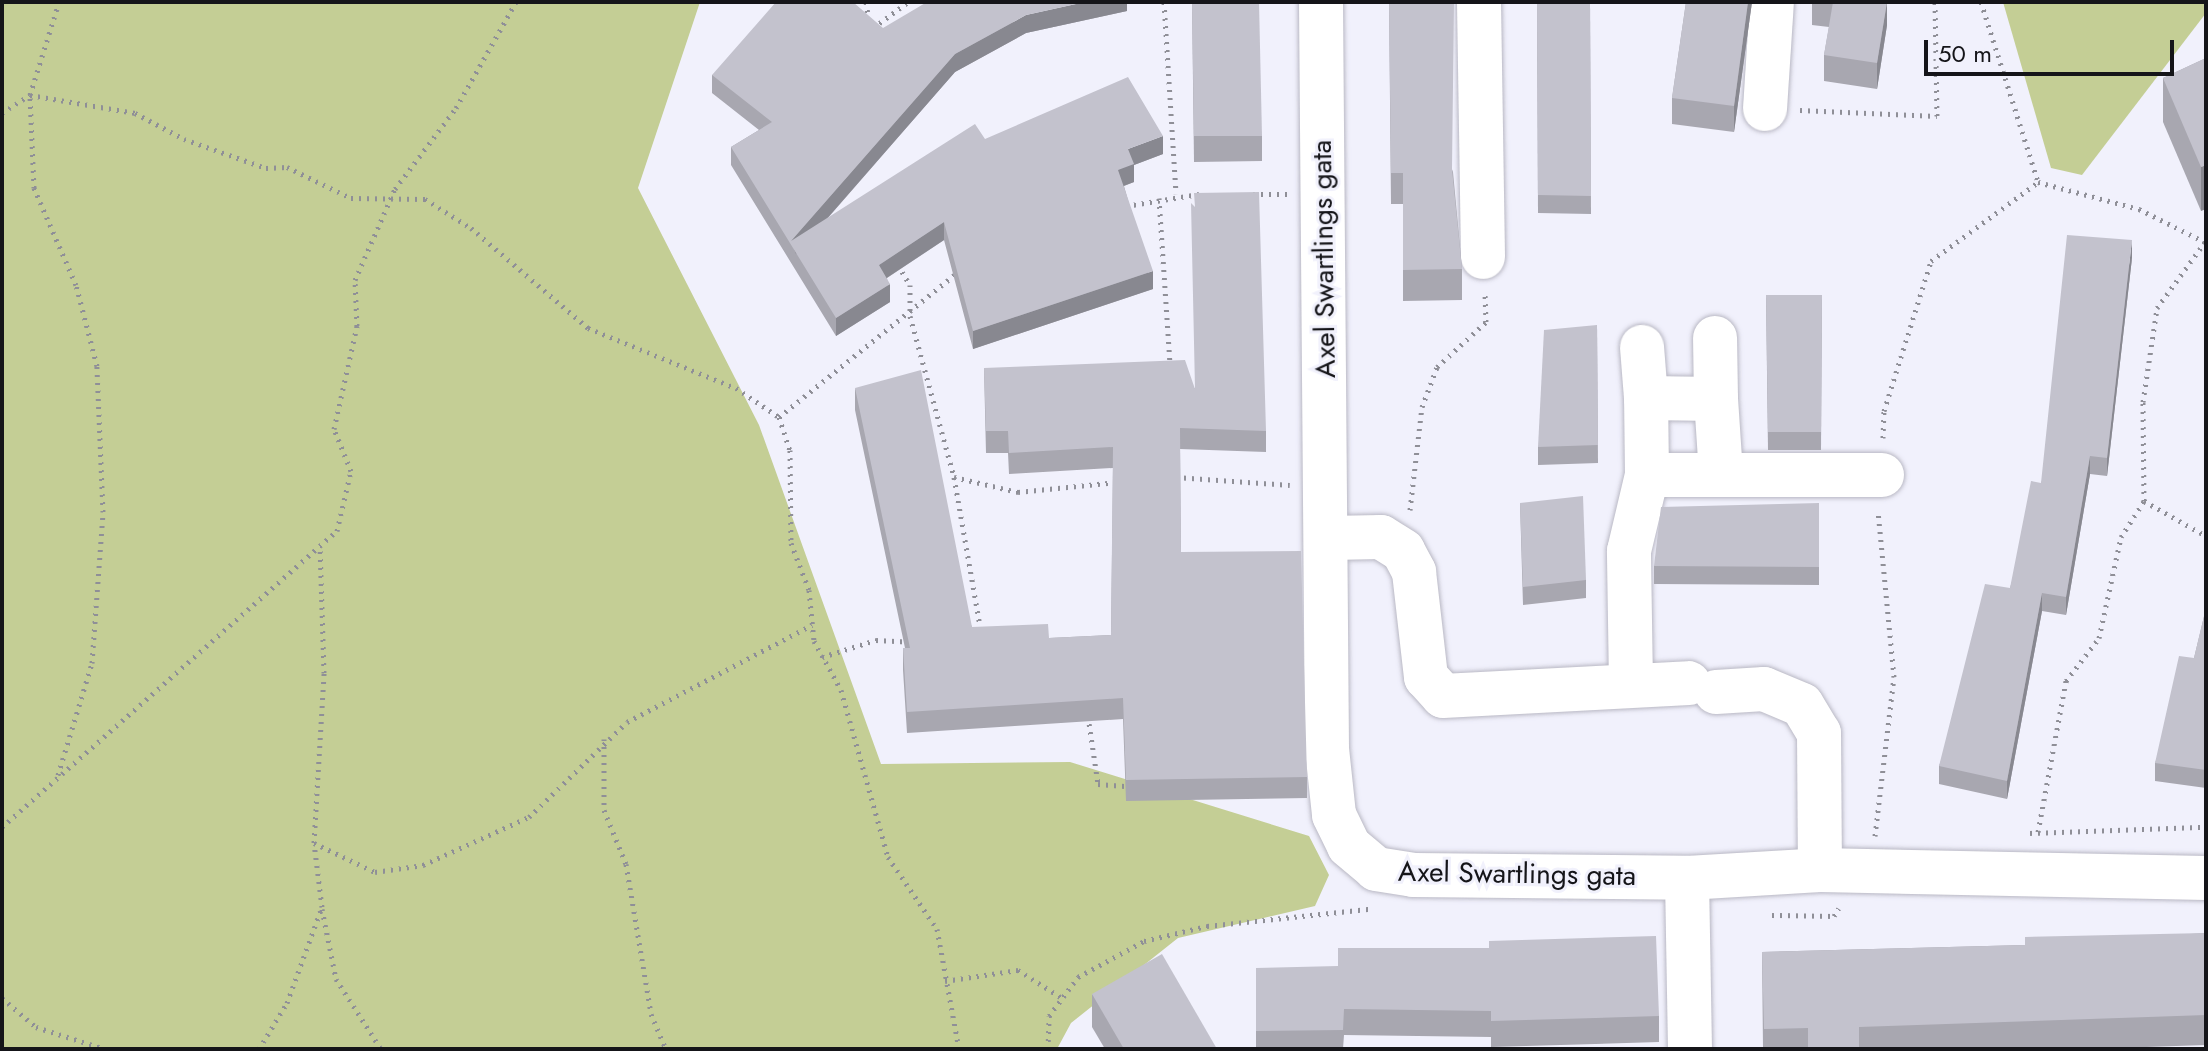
<!DOCTYPE html>
<style>
body{margin:0}
#map{position:relative;width:2208px;height:1051px;overflow:hidden;background:#f1f1fc;font-family:Jost,sans-serif}
div>[style]{position:absolute}
[style*='--x']{left:calc(var(--x)*1px);top:calc(var(--y)*1px);width:calc(var(--w)*1px);rotate:calc(var(--a)*1deg)}
.green>*{inset:0;background:#c4ce95}
.path>*{height:5px;margin-top:-2.5px;transform-origin:0;background:repeating-linear-gradient(90deg,#8f8f97 0 2px,transparent 0 8px)}
.roads{filter:drop-shadow(0 0 2px #b9b8c4) drop-shadow(0 0 2px #b9b8c4)}
.minor>*{height:44px;margin:-22px;padding:0 22px;transform-origin:22px;border-radius:22px;background:#fff}
.wall>*{inset:0;background:#a8a7b0}
.shaded-wall>*{inset:0;background:#888890}
.building>*{inset:0;background:#c3c2cd}
span{translate:-50% -50%;white-space:nowrap;text-align:center;line-height:1.15;-webkit-text-stroke:6px #f1f1fc;paint-order:stroke}
.street-label{font-size:28px;color:#151519}
.frame{position:absolute;inset:0;border:4px solid #151519;pointer-events:none}
.scale{position:absolute;left:1924px;top:40px;width:250px;height:36px;box-sizing:border-box;border:4px solid #151519;border-top:0;padding-left:10px;font-size:24px;line-height:28px;white-space:nowrap;color:#151519;-webkit-text-stroke:6px #f1f1fc;paint-order:stroke}
</style>
<div id="map">
<div class="green">
<i style="clip-path:polygon(2px 2px,700px 2px,638px 188px,759px 425px,881px 764px,1070px 762px,1309px 836px,1329px 875px,1315px 906px,1178px 938px,1071px 1023px,1057px 1049px,2px 1049px)"></i>
<i style="clip-path:polygon(2003px 2px,2206px 2px,2206px 13px,2082px 175px,2051px 168px)"></i>
</div>
<div class="path">
<i style="--x:866;--y:2;--w:19;--a:81"></i>
<i style="--x:1164;--y:2;--w:192;--a:86.4"></i>
<i style="--x:1981;--y:2;--w:189;--a:72.4"></i>
<i style="--x:2038;--y:182;--w:105;--a:15"></i>
<i style="--x:2139;--y:209;--w:74;--a:26.6"></i>
<i style="--x:873;--y:28;--w:44;--a:-36.6"></i>
<i style="--x:1800;--y:110;--w:137;--a:2.5"></i>
<i style="--x:1937;--y:116;--w:114;--a:-91"></i>
<i style="--x:2;--y:113;--w:33;--a:-33"></i>
<i style="--x:30;--y:95;--w:107;--a:9.7"></i>
<i style="--x:135;--y:113;--w:55;--a:28"></i>
<i style="--x:184;--y:139;--w:87;--a:19.5"></i>
<i style="--x:266;--y:168;--w:21;--a:-3"></i>
<i style="--x:287;--y:167;--w:71;--a:25.8"></i>
<i style="--x:351;--y:198;--w:74;--a:0.8"></i>
<i style="--x:425;--y:199;--w:54;--a:32.2"></i>
<i style="--x:471;--y:228;--w:154;--a:40.5"></i>
<i style="--x:588;--y:328;--w:160;--a:22.1"></i>
<i style="--x:736;--y:388;--w:52;--a:34"></i>
<i style="--x:779;--y:417;--w:35;--a:72"></i>
<i style="--x:790;--y:450;--w:93;--a:89.4"></i>
<i style="--x:791;--y:543;--w:50;--a:69"></i>
<i style="--x:809;--y:590;--w:51;--a:84.4"></i>
<i style="--x:814;--y:641;--w:56;--a:61.1"></i>
<i style="--x:841;--y:690;--w:173;--a:74.3"></i>
<i style="--x:888;--y:857;--w:87;--a:55.8"></i>
<i style="--x:937;--y:929;--w:122;--a:79.6"></i>
<i style="--x:1253;--y:194;--w:34;--a:0"></i>
<i style="--x:1159;--y:198;--w:166;--a:86.2"></i>
<i style="--x:1126;--y:206;--w:74;--a:-9.3"></i>
<i style="--x:898;--y:265;--w:23;--a:59"></i>
<i style="--x:910;--y:285;--w:31;--a:90"></i>
<i style="--x:910;--y:316;--w:167;--a:74.7"></i>
<i style="--x:954;--y:477;--w:157;--a:80.1"></i>
<i style="--x:779;--y:417;--w:230;--a:-39"></i>
<i style="--x:1883;--y:438;--w:27;--a:-88"></i>
<i style="--x:1884;--y:411;--w:157;--a:-72.6"></i>
<i style="--x:1931;--y:261;--w:133;--a:-36.4"></i>
<i style="--x:954;--y:477;--w:66;--a:13.2"></i>
<i style="--x:1018;--y:492;--w:100;--a:-5.7"></i>
<i style="--x:1176;--y:477;--w:114;--a:4"></i>
<i style="--x:2144;--y:501;--w:71;--a:29.4"></i>
<i style="--x:1410;--y:510;--w:104;--a:-83.4"></i>
<i style="--x:1422;--y:407;--w:43;--a:-69.4"></i>
<i style="--x:1437;--y:367;--w:67;--a:-42.6"></i>
<i style="--x:1486;--y:322;--w:29;--a:-92"></i>
<i style="--x:822;--y:657;--w:57;--a:-17.5"></i>
<i style="--x:876;--y:640;--w:35;--a:3"></i>
<i style="--x:1088;--y:716;--w:69;--a:81.6"></i>
<i style="--x:1098;--y:784;--w:27;--a:4"></i>
<i style="--x:604;--y:739;--w:71;--a:90"></i>
<i style="--x:604;--y:810;--w:58;--a:67.8"></i>
<i style="--x:626;--y:864;--w:152;--a:80.5"></i>
<i style="--x:651;--y:1014;--w:38;--a:67"></i>
<i style="--x:58;--y:775;--w:117;--a:-73.1"></i>
<i style="--x:92;--y:663;--w:151;--a:-85.8"></i>
<i style="--x:103;--y:512;--w:146;--a:-92.4"></i>
<i style="--x:97;--y:366;--w:84;--a:-104.5"></i>
<i style="--x:76;--y:285;--w:106;--a:-113.4"></i>
<i style="--x:34;--y:188;--w:93;--a:-92.5"></i>
<i style="--x:30;--y:95;--w:97;--a:-72.7"></i>
<i style="--x:2;--y:827;--w:447;--a:-41.5"></i>
<i style="--x:337;--y:531;--w:62;--a:-76.9"></i>
<i style="--x:351;--y:471;--w:45;--a:-112"></i>
<i style="--x:334;--y:429;--w:106;--a:-77.4"></i>
<i style="--x:357;--y:326;--w:46;--a:-92.5"></i>
<i style="--x:355;--y:280;--w:99;--a:-66.3"></i>
<i style="--x:395;--y:189;--w:101;--a:-53"></i>
<i style="--x:456;--y:108;--w:122;--a:-60.5"></i>
<i style="--x:2038;--y:832;--w:154;--a:-79.5"></i>
<i style="--x:2066;--y:681;--w:54;--a:-52.5"></i>
<i style="--x:2099;--y:638;--w:103;--a:-77.7"></i>
<i style="--x:2121;--y:537;--w:43;--a:-57.4"></i>
<i style="--x:2144;--y:501;--w:99;--a:-90.6"></i>
<i style="--x:2143;--y:402;--w:95;--a:-81.5"></i>
<i style="--x:2157;--y:308;--w:82;--a:-54"></i>
<i style="--x:2030;--y:833;--w:176;--a:-2"></i>
<i style="--x:1875;--y:836;--w:160;--a:-83.2"></i>
<i style="--x:1894;--y:677;--w:166;--a:-95.5"></i>
<i style="--x:314;--y:843;--w:68;--a:25.4"></i>
<i style="--x:375;--y:872;--w:49;--a:-8.3"></i>
<i style="--x:423;--y:865;--w:116;--a:-24.4"></i>
<i style="--x:529;--y:817;--w:136;--a:-44.1"></i>
<i style="--x:627;--y:722;--w:209;--a:-27.7"></i>
<i style="--x:322;--y:909;--w:71;--a:78.7"></i>
<i style="--x:336;--y:979;--w:83;--a:57.3"></i>
<i style="--x:1772;--y:915;--w:62;--a:0.9"></i>
<i style="--x:1834;--y:916;--w:9;--a:-58"></i>
<i style="--x:945;--y:981;--w:74;--a:-8.6"></i>
<i style="--x:1018;--y:970;--w:52;--a:32.5"></i>
<i style="--x:2;--y:998;--w:45;--a:40.5"></i>
<i style="--x:36;--y:1027;--w:72;--a:17.7"></i>
<i style="--x:259;--y:1049;--w:54;--a:-58.7"></i>
<i style="--x:287;--y:1003;--w:102;--a:-70"></i>
<i style="--x:322;--y:907;--w:64;--a:-97.1"></i>
<i style="--x:314;--y:843;--w:170;--a:-86.6"></i>
<i style="--x:324;--y:673;--w:126;--a:-91.8"></i>
<i style="--x:1048;--y:1049;--w:33;--a:-88"></i>
<i style="--x:1049;--y:1016;--w:49;--a:-53.4"></i>
<i style="--x:1078;--y:977;--w:75;--a:-28.6"></i>
<i style="--x:1144;--y:941;--w:65;--a:-13.4"></i>
<i style="--x:1207;--y:926;--w:164;--a:-6"></i>
</div>
<div class="roads">
<div class="minor">
<i style="--x:1321;--y:2;--w:747;--a:89.54"></i>
<i style="--x:1327;--y:749;--w:66;--a:83.9"></i>
<i style="--x:1334;--y:815;--w:34;--a:64"></i>
<i style="--x:1349;--y:846;--w:35;--a:40"></i>
<i style="--x:1376;--y:869;--w:37;--a:9"></i>
<i style="--x:1413;--y:875;--w:274;--a:0.6"></i>
<i style="--x:1687;--y:878;--w:133;--a:-3.4"></i>
<i style="--x:1820;--y:870;--w:386;--a:1.2"></i>
<i style="--x:1479;--y:2;--w:255;--a:89.1"></i>
<i style="--x:1765;--y:109;--w:107;--a:-86.3"></i>
<i style="--x:1642;--y:347;--w:51;--a:85.5"></i>
<i style="--x:1716;--y:399;--w:76;--a:86.2"></i>
<i style="--x:1647;--y:475;--w:77;--a:-90.7"></i>
<i style="--x:1646;--y:398;--w:70;--a:0.8"></i>
<i style="--x:1716;--y:399;--w:61;--a:-90.9"></i>
<i style="--x:1329;--y:538;--w:52;--a:-1.1"></i>
<i style="--x:1381;--y:537;--w:26;--a:32"></i>
<i style="--x:1403;--y:551;--w:24;--a:62"></i>
<i style="--x:1414;--y:572;--w:106;--a:83.5"></i>
<i style="--x:1426;--y:677;--w:25;--a:48"></i>
<i style="--x:1443;--y:696;--w:246;--a:-3"></i>
<i style="--x:1631;--y:684;--w:133;--a:-90.9"></i>
<i style="--x:1629;--y:551;--w:78;--a:-76.7"></i>
<i style="--x:1647;--y:475;--w:235;--a:0"></i>
<i style="--x:1716;--y:692;--w:48;--a:-3.6"></i>
<i style="--x:1764;--y:689;--w:41;--a:22.8"></i>
<i style="--x:1802;--y:705;--w:33;--a:59"></i>
<i style="--x:1819;--y:733;--w:137;--a:89.6"></i>
<i style="--x:1687;--y:878;--w:171;--a:89"></i>
</div>
</div>
<div class="wall">
<i style="clip-path:polygon(1127px 2px,1127px 11px,1026px 33px,955px 72px,827px 219px,985px 139px,1163px 154px,1134px 165px,1134px 182px,1124px 186px,1153px 289px,973px 349px,944px 240px,887px 278px,890px 302px,836px 336px,731px 165px,731px 147px,759px 130px,712px 93px,712px 75px)"></i>
<i style="clip-path:polygon(1192px 2px,1262px 136px,1262px 161px,1194px 162px)"></i>
<i style="clip-path:polygon(1389px 2px,1453px 172px,1462px 269px,1462px 300px,1403px 301px,1403px 204px,1391px 204px)"></i>
<i style="clip-path:polygon(1537px 2px,1590px 2px,1591px 214px,1538px 213px)"></i>
<i style="clip-path:polygon(1686px 2px,1752px 2px,1734px 132px,1672px 124px,1672px 98px)"></i>
<i style="clip-path:polygon(1812px 2px,1887px 2px,1887px 25px,1877px 89px,1824px 81px,1824px 55px,1829px 27px,1812px 25px)"></i>
<i style="clip-path:polygon(2206px 58px,2201px 211px,2163px 122px,2163px 78px)"></i>
<i style="clip-path:polygon(2132px 258px,2107px 476px,2090px 474px,2066px 615px,2042px 611px,2007px 799px,1939px 784px,1939px 766px,2010px 588px,2041px 483px)"></i>
<i style="clip-path:polygon(1766px 295px,1822px 295px,1821px 450px,1768px 450px)"></i>
<i style="clip-path:polygon(1597px 325px,1598px 463px,1538px 465px,1538px 447px)"></i>
<i style="clip-path:polygon(984px 368px,1194px 388px,1266px 431px,1266px 452px,1180px 449px,1181px 552px,1307px 777px,1307px 798px,1126px 801px,1123px 719px,907px 733px,903px 670px,903px 648px,905px 648px,855px 410px,855px 388px,972px 627px,1049px 638px,1111px 635px,1113px 468px,1009px 474px,1008px 453px,986px 453px)"></i>
<i style="clip-path:polygon(1520px 503px,1586px 580px,1586px 598px,1523px 605px)"></i>
<i style="clip-path:polygon(1819px 503px,1819px 585px,1654px 584px,1654px 566px)"></i>
<i style="clip-path:polygon(2206px 608px,2206px 788px,2155px 781px,2155px 763px,2194px 658px)"></i>
<i style="clip-path:polygon(2206px 933px,2206px 1045px,2087px 1049px,1763px 1049px,1762px 952px,2025px 945px)"></i>
<i style="clip-path:polygon(1256px 968px,1659px 1016px,1659px 1042px,1491px 1047px,1491px 1037px,1344px 1035px,1343px 1049px,1256px 1049px)"></i>
<i style="clip-path:polygon(1092px 994px,1217px 1049px,1105px 1049px,1092px 1027px)"></i>
</div>
<div class="shaded-wall">
<i style="clip-path:polygon(1085px 2px,1127px 2px,1127px 11px,1026px 33px,955px 72px,796px 254px,791px 241px,955px 54px,1026px 15px)"></i>
<i style="clip-path:polygon(1748px 2px,1752px 2px,1734px 132px,1734px 106px)"></i>
<i style="clip-path:polygon(1887px 2px,1887px 25px,1877px 89px,1877px 63px)"></i>
<i style="clip-path:polygon(1163px 136px,1163px 154px,1134px 165px,1134px 182px,1118px 188px,1118px 170px,1128px 149px)"></i>
<i style="clip-path:polygon(2206px 165px,2206px 209px,2201px 211px,2201px 167px)"></i>
<i style="clip-path:polygon(944px 222px,944px 240px,879px 283px,879px 265px)"></i>
<i style="clip-path:polygon(2132px 240px,2132px 258px,2107px 476px,2107px 458px)"></i>
<i style="clip-path:polygon(1153px 271px,1153px 289px,973px 349px,973px 331px)"></i>
<i style="clip-path:polygon(890px 284px,890px 302px,836px 336px,836px 318px)"></i>
<i style="clip-path:polygon(2090px 456px,2090px 474px,2066px 615px,2066px 597px)"></i>
<i style="clip-path:polygon(2042px 593px,2042px 611px,2007px 799px,2007px 781px)"></i>
</div>
<div class="building">
<i style="clip-path:polygon(776px 2px,853px 2px,883px 28px,927px 2px,1085px 2px,1026px 15px,955px 54px,791px 241px,975px 124px,985px 139px,1128px 77px,1163px 136px,1128px 149px,1134px 164px,1118px 170px,1153px 271px,973px 331px,944px 222px,879px 265px,890px 284px,836px 318px,731px 147px,772px 122px,712px 75px)"></i>
<i style="clip-path:polygon(1192px 2px,1259px 2px,1262px 136px,1194px 136px)"></i>
<i style="clip-path:polygon(1389px 2px,1454px 2px,1452px 169px,1462px 269px,1403px 270px,1403px 173px,1391px 173px)"></i>
<i style="clip-path:polygon(1537px 2px,1590px 2px,1591px 196px,1538px 195px)"></i>
<i style="clip-path:polygon(1686px 2px,1748px 2px,1734px 106px,1672px 98px)"></i>
<i style="clip-path:polygon(1833px 2px,1887px 2px,1877px 63px,1824px 55px)"></i>
<i style="clip-path:polygon(2206px 58px,2206px 165px,2201px 167px,2163px 78px)"></i>
<i style="clip-path:polygon(1259px 192px,1266px 431px,1180px 428px,1181px 552px,1301px 551px,1307px 777px,1126px 780px,1123px 698px,907px 712px,903px 648px,910px 648px,855px 388px,921px 370px,972px 627px,1048px 624px,1049px 638px,1111px 635px,1113px 447px,1009px 453px,1008px 431px,986px 431px,984px 368px,1185px 360px,1195px 389px,1191px 203px,1195px 207px,1194px 193px)"></i>
<i style="clip-path:polygon(2067px 235px,2132px 240px,2107px 458px,2090px 456px,2066px 597px,2042px 593px,2007px 781px,1939px 766px,1985px 584px,2010px 588px,2031px 481px,2041px 483px)"></i>
<i style="clip-path:polygon(1766px 295px,1822px 295px,1821px 432px,1768px 432px)"></i>
<i style="clip-path:polygon(1597px 325px,1598px 445px,1538px 447px,1544px 330px)"></i>
<i style="clip-path:polygon(1583px 496px,1586px 580px,1523px 587px,1520px 503px)"></i>
<i style="clip-path:polygon(1819px 503px,1819px 567px,1654px 566px,1661px 507px)"></i>
<i style="clip-path:polygon(2206px 608px,2206px 770px,2155px 763px,2179px 656px,2194px 658px)"></i>
<i style="clip-path:polygon(2206px 933px,2206px 1015px,1859px 1027px,1859px 1049px,1808px 1049px,1808px 1028px,1764px 1029px,1762px 952px,2025px 945px,2025px 937px)"></i>
<i style="clip-path:polygon(1656px 936px,1659px 1016px,1491px 1021px,1491px 1011px,1344px 1009px,1343px 1030px,1256px 1031px,1256px 968px,1338px 966px,1338px 948px,1489px 948px,1489px 941px)"></i>
<i style="clip-path:polygon(1162px 954px,1217px 1049px,1124px 1049px,1092px 994px)"></i>
</div>
<div class="street-label">
<span style="left:1324px;top:259px;rotate:-91deg">Axel Swartlings gata</span>
<span style="left:1517px;top:874px;rotate:1deg">Axel Swartlings gata</span>
</div>
<div class="frame"></div>
<div class="scale">50 m</div>
</div>
